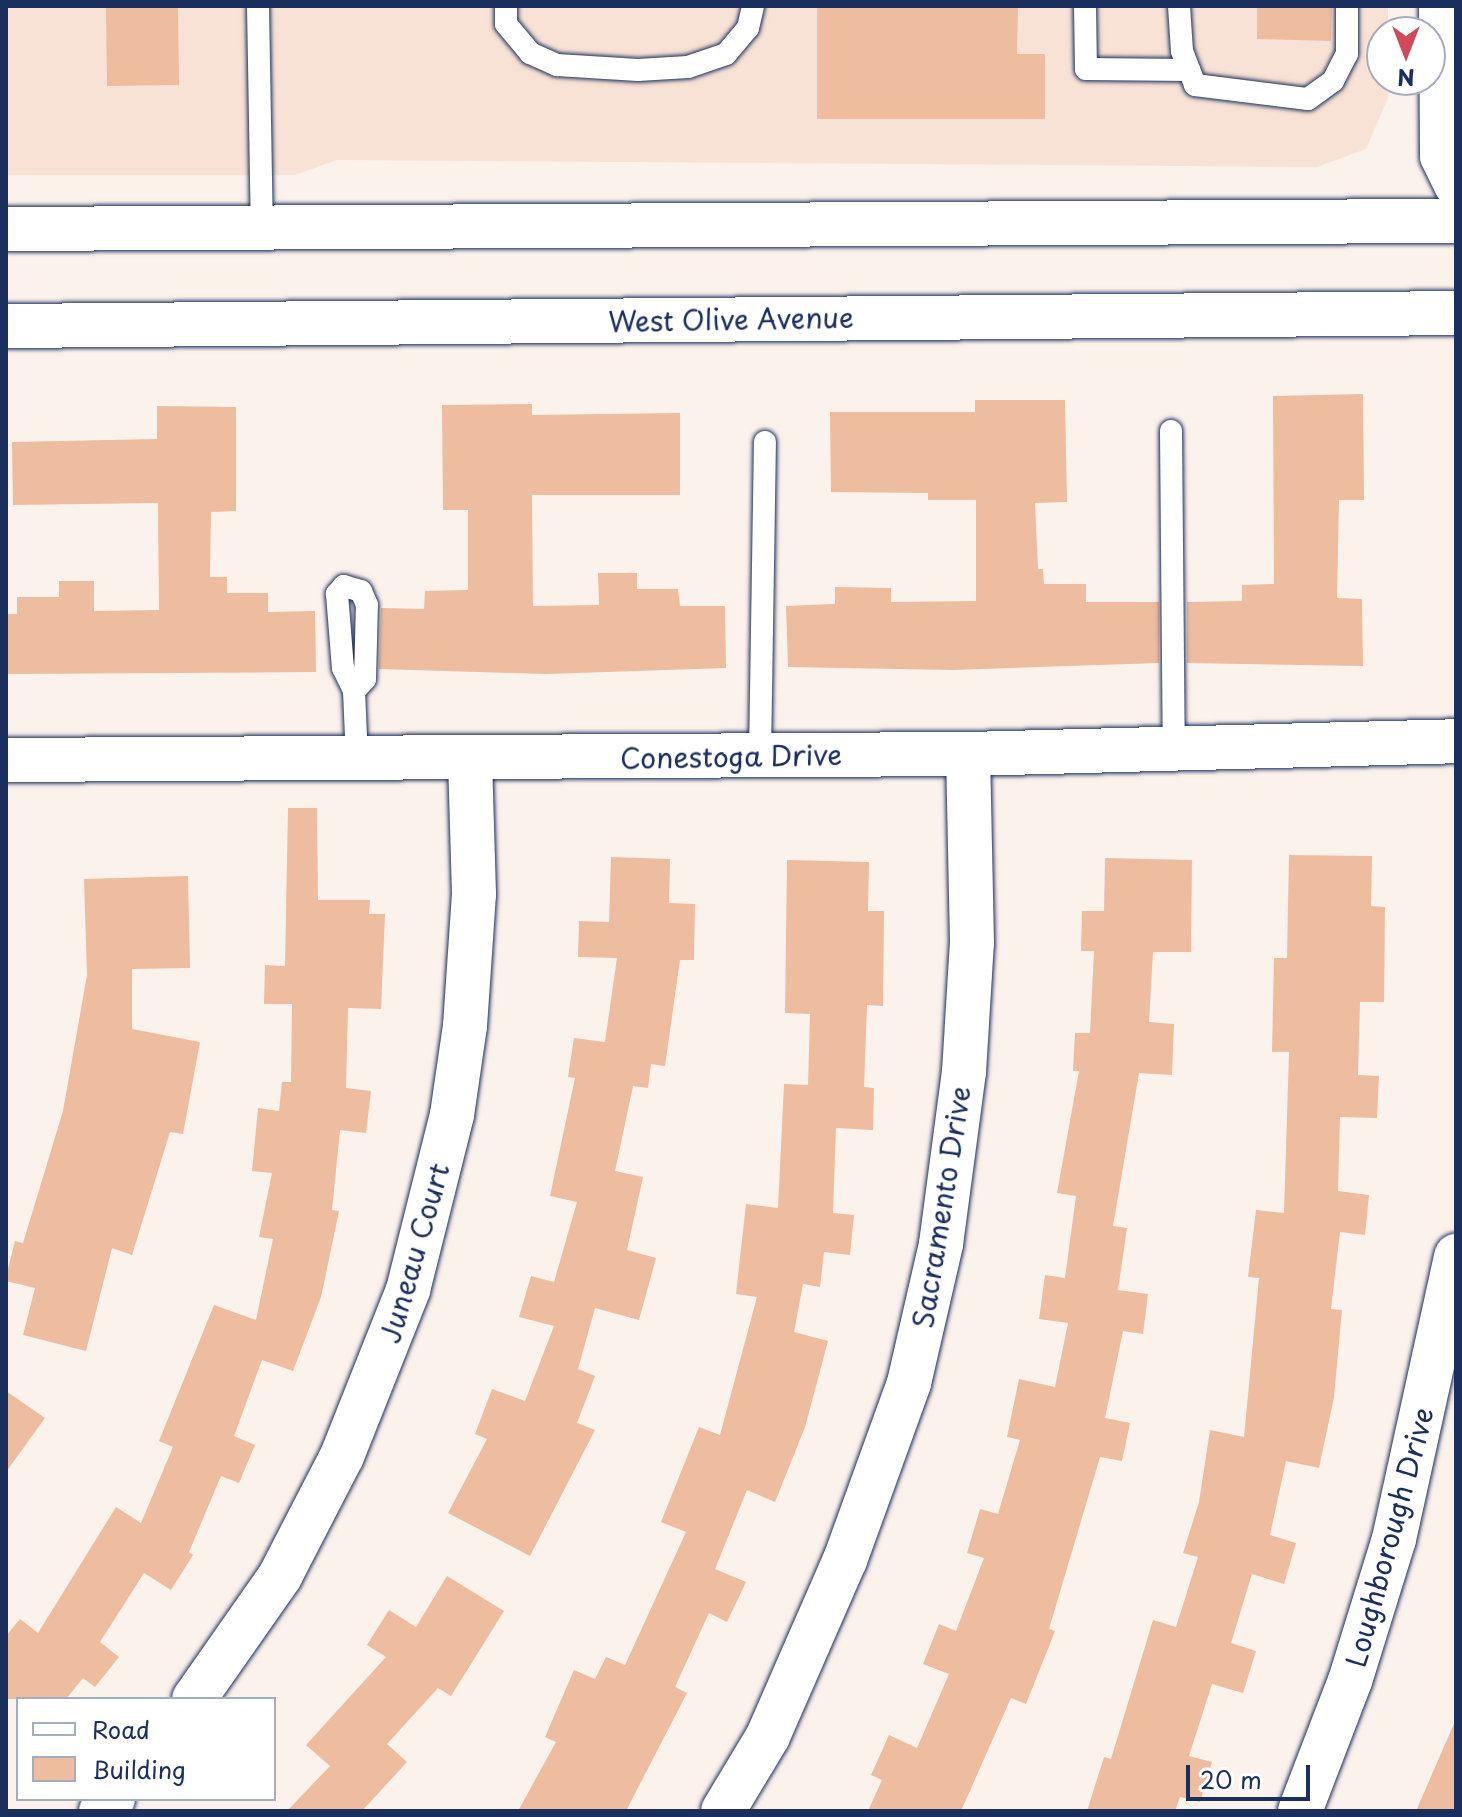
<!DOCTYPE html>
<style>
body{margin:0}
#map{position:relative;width:1462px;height:1817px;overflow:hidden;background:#fcf2ec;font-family:"Playpen Sans",sans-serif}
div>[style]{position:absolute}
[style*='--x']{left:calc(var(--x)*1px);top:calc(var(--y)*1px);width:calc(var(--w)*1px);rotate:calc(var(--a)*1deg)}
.built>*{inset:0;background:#f8e2d5}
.building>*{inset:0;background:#eebc9f}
.roads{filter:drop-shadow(0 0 2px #1b2f5e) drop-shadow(0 0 2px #1b2f5e)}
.service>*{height:22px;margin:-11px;padding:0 11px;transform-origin:11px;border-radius:11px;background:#fff}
.minor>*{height:44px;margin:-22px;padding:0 22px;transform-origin:22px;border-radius:22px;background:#fff}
.secondary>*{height:44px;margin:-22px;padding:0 22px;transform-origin:22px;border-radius:22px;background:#fff}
span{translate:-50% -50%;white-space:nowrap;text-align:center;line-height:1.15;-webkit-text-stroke:6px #fff;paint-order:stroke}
.street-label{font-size:28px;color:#1b2f5e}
.frame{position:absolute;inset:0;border:8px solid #1b2f5e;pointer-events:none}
.legend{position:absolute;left:16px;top:1697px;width:260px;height:104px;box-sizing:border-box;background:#fff;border:2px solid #a4acbf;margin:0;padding:10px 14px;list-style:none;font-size:24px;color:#1b2f5e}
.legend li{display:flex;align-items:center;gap:16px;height:40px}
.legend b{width:40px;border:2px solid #a4acbf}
.north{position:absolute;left:1366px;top:16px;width:80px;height:80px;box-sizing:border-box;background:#fff;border:2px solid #a4acbf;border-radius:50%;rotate:180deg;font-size:22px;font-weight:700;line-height:32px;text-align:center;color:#1b2f5e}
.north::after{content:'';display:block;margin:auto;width:28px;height:36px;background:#d1495b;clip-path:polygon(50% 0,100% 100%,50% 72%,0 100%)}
.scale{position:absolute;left:1186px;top:1765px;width:124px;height:36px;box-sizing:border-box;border:4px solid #1b2f5e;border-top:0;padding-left:10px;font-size:24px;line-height:28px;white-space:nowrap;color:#1b2f5e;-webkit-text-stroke:6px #fff;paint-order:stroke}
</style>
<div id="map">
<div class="built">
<i style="clip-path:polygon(6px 6px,1388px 6px,1388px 32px,1382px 32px,1382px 80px,1388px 80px,1388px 98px,1366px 149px,1317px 167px,337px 160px,295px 175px,6px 175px)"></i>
</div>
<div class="building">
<i style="clip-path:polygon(106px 6px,178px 6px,179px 85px,107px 86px)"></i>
<i style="clip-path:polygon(817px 6px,1018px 6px,1017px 54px,1045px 54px,1045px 119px,817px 119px)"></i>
<i style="clip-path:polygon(1257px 6px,1332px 6px,1331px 41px,1257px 39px)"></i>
<i style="clip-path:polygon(1363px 394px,1364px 500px,1339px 500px,1337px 598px,1362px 599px,1363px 666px,1187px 663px,1187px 602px,1242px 601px,1242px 585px,1274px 584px,1273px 396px)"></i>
<i style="clip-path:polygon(975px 400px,1065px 400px,1067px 502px,1035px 503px,1038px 569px,1043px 569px,1044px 584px,1086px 584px,1086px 602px,1159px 602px,1159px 663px,953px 670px,788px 667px,786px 606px,835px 604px,835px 587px,891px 588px,891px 602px,976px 601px,976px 500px,928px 500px,928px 493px,831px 492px,830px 412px,975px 412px)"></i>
<i style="clip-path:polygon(532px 404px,532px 415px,680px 413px,680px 495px,532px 495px,533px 606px,599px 605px,598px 573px,637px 573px,637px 589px,678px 589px,680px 606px,725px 606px,726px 668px,546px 674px,379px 669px,381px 608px,424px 609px,425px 591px,468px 590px,468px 510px,443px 510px,442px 405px)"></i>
<i style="clip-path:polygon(157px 406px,236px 407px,236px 511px,211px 512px,210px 577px,227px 577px,227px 593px,268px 593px,268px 612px,315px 611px,316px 672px,6px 674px,6px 614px,17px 614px,17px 597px,59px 597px,59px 581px,94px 581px,94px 611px,159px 610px,158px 503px,13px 505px,12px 442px,157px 439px)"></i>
<i style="clip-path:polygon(288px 808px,317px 808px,318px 900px,370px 900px,369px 914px,385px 914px,381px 1009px,348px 1008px,346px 1088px,371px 1091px,366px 1133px,340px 1130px,332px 1210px,339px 1211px,321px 1297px,293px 1371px,262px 1360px,234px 1436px,255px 1445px,239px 1483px,221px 1476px,189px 1552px,193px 1555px,171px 1590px,144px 1573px,100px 1642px,119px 1657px,95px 1687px,83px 1678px,66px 1699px,6px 1699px,6px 1636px,20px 1619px,38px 1633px,116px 1507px,141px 1523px,173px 1447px,159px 1441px,214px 1305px,256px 1320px,273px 1239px,259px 1237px,272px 1173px,252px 1171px,258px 1108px,279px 1111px,282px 1082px,291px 1082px,292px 1004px,264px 1004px,265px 965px,285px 966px)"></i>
<i style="clip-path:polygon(1289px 855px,1372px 856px,1371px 906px,1385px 907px,1384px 1002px,1360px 1002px,1358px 1075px,1379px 1076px,1377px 1118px,1340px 1117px,1338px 1191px,1369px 1195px,1365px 1235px,1340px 1232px,1331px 1309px,1342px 1310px,1334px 1397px,1319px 1468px,1286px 1461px,1270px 1535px,1296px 1543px,1284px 1584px,1252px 1574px,1231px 1643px,1256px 1651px,1243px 1693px,1212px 1684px,1189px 1756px,1212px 1762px,1200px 1802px,1180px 1797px,1175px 1811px,1087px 1811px,1104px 1757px,1111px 1759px,1153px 1620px,1176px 1627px,1198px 1557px,1183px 1553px,1199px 1502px,1210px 1430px,1244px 1437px,1259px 1278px,1248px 1277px,1256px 1210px,1284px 1213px,1289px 1052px,1272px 1052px,1274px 958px,1287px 958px)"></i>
<i style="clip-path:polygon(611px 857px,670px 859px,669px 903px,695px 904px,694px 960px,680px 960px,665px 1066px,651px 1064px,648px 1088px,633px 1086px,615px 1171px,643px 1177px,627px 1250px,656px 1258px,639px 1320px,595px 1308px,578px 1369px,595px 1376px,577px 1423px,595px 1430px,530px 1556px,448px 1513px,487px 1439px,475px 1434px,492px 1389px,525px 1401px,554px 1326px,519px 1317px,531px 1276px,554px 1282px,577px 1202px,550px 1196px,575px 1078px,568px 1077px,574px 1038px,605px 1042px,617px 958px,578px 957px,579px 921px,609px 922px)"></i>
<i style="clip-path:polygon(1105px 858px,1192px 860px,1191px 952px,1153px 952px,1149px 1022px,1174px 1024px,1172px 1075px,1139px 1073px,1113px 1226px,1127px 1228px,1118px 1290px,1148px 1294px,1143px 1334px,1123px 1331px,1105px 1418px,1130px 1423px,1122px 1461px,1100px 1457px,1049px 1629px,1055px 1631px,1026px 1704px,1011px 1698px,961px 1811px,868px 1811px,882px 1780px,871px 1775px,889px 1735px,917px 1748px,949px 1674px,923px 1664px,939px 1624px,956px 1631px,984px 1558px,967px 1553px,980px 1509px,998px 1514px,1020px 1440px,1007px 1437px,1019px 1379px,1055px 1387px,1068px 1323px,1039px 1319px,1045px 1275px,1065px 1278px,1076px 1196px,1057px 1193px,1079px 1071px,1073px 1071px,1075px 1033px,1090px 1033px,1094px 951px,1081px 951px,1082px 911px,1104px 911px)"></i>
<i style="clip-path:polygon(787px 860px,869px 862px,868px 911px,884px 911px,883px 1006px,867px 1005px,864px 1087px,874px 1088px,873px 1130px,836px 1128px,833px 1213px,854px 1215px,850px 1255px,824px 1252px,820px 1287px,803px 1284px,794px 1332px,828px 1341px,805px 1427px,775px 1502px,747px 1490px,715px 1569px,746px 1582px,727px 1622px,709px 1613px,675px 1687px,687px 1693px,626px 1811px,518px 1811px,556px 1742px,545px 1737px,574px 1670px,595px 1679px,606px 1657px,625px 1665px,686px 1532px,661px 1522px,699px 1427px,720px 1435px,757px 1297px,736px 1294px,746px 1204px,778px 1208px,784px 1084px,808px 1085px,810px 1014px,785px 1013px)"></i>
<i style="clip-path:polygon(188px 876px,190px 968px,132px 969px,132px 1029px,200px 1042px,183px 1134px,170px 1132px,132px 1255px,112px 1248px,86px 1351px,23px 1335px,35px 1288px,6px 1281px,6px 1277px,15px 1241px,23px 1243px,63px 1111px,87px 975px,84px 879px)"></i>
<i style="clip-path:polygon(6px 1391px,45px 1418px,6px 1472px)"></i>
<i style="clip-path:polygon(447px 1576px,504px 1611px,451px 1696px,438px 1688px,387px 1744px,407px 1762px,362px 1811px,287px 1811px,330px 1766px,306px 1745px,386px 1657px,367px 1645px,389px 1610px,416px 1627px)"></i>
<i style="clip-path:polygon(1456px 1719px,1456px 1811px,1416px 1811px)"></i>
</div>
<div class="roads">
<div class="service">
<i style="--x:258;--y:6;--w:221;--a:89"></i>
<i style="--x:506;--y:6;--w:18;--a:90"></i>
<i style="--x:506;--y:24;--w:38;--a:50"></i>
<i style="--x:530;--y:53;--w:30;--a:24"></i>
<i style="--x:557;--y:65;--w:81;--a:3.5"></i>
<i style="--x:638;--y:70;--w:50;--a:-3.4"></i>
<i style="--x:688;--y:67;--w:40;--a:-18.9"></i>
<i style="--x:726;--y:54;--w:34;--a:-50"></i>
<i style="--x:748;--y:28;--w:23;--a:-77"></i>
<i style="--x:1085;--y:6;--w:63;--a:89.1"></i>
<i style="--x:1086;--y:69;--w:103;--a:0.6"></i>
<i style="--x:1179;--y:6;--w:45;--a:86.2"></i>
<i style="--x:1182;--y:51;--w:36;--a:69"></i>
<i style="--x:1195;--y:85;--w:114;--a:7.1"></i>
<i style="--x:1308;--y:99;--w:31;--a:-36"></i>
<i style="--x:1333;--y:81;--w:30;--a:-63"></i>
<i style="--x:1347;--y:54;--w:48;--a:-90"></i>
<i style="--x:1171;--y:431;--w:315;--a:89.5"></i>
<i style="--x:354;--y:691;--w:16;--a:-47"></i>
<i style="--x:365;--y:679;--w:74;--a:-88.5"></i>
<i style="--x:367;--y:605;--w:15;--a:-113"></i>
<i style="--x:361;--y:591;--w:18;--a:-164"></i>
<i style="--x:344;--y:586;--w:11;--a:131"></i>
<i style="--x:337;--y:594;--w:74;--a:85.4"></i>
<i style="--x:343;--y:668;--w:25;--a:64"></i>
<i style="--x:354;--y:691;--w:68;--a:87.5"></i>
<i style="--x:760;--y:756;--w:314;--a:-89.1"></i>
</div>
<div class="minor">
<i style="--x:1441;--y:6;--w:150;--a:89.6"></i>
<i style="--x:1442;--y:156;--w:32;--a:64"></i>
<i style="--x:6;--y:760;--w:962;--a:-0.36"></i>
<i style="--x:968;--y:754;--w:488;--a:-1.5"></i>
<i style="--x:194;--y:1699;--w:150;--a:-55"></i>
<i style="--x:280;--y:1576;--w:135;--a:-62.7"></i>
<i style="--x:342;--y:1456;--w:179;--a:-68.3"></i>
<i style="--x:408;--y:1290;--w:180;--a:-75.9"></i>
<i style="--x:452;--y:1115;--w:90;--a:-81.7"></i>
<i style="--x:465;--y:1026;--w:132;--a:-86.1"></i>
<i style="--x:474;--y:894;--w:135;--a:-91.7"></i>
<i style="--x:101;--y:1811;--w:17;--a:-45"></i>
<i style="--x:723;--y:1811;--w:87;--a:-59"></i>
<i style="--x:768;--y:1736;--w:192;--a:-66.4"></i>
<i style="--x:845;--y:1560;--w:188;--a:-70.1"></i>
<i style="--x:909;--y:1383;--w:143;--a:-77"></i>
<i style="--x:941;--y:1244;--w:174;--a:-82.4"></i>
<i style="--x:964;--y:1072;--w:129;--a:-86.5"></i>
<i style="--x:972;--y:943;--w:189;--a:-91.2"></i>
<i style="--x:1300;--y:1811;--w:139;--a:-69"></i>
<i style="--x:1350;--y:1681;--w:149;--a:-72.8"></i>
<i style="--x:1394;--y:1539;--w:290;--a:-77.6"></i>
</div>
<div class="secondary">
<i style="--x:6;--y:229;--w:1450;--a:-0.32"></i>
<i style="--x:6;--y:326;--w:1450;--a:-0.51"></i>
</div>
</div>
<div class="street-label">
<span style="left:731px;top:319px;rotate:-1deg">West Olive Avenue</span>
<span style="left:731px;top:756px;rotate:-1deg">Conestoga Drive</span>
<span style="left:941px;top:1207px;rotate:-81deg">Sacramento Drive</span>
<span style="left:414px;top:1253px;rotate:-74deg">Juneau Court</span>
<span style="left:1389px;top:1537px;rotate:-75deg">Loughborough Drive</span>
</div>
<div class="frame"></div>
<ul class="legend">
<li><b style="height:10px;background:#fff"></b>Road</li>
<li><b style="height:22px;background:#eebc9f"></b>Building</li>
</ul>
<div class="north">N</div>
<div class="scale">20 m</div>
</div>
